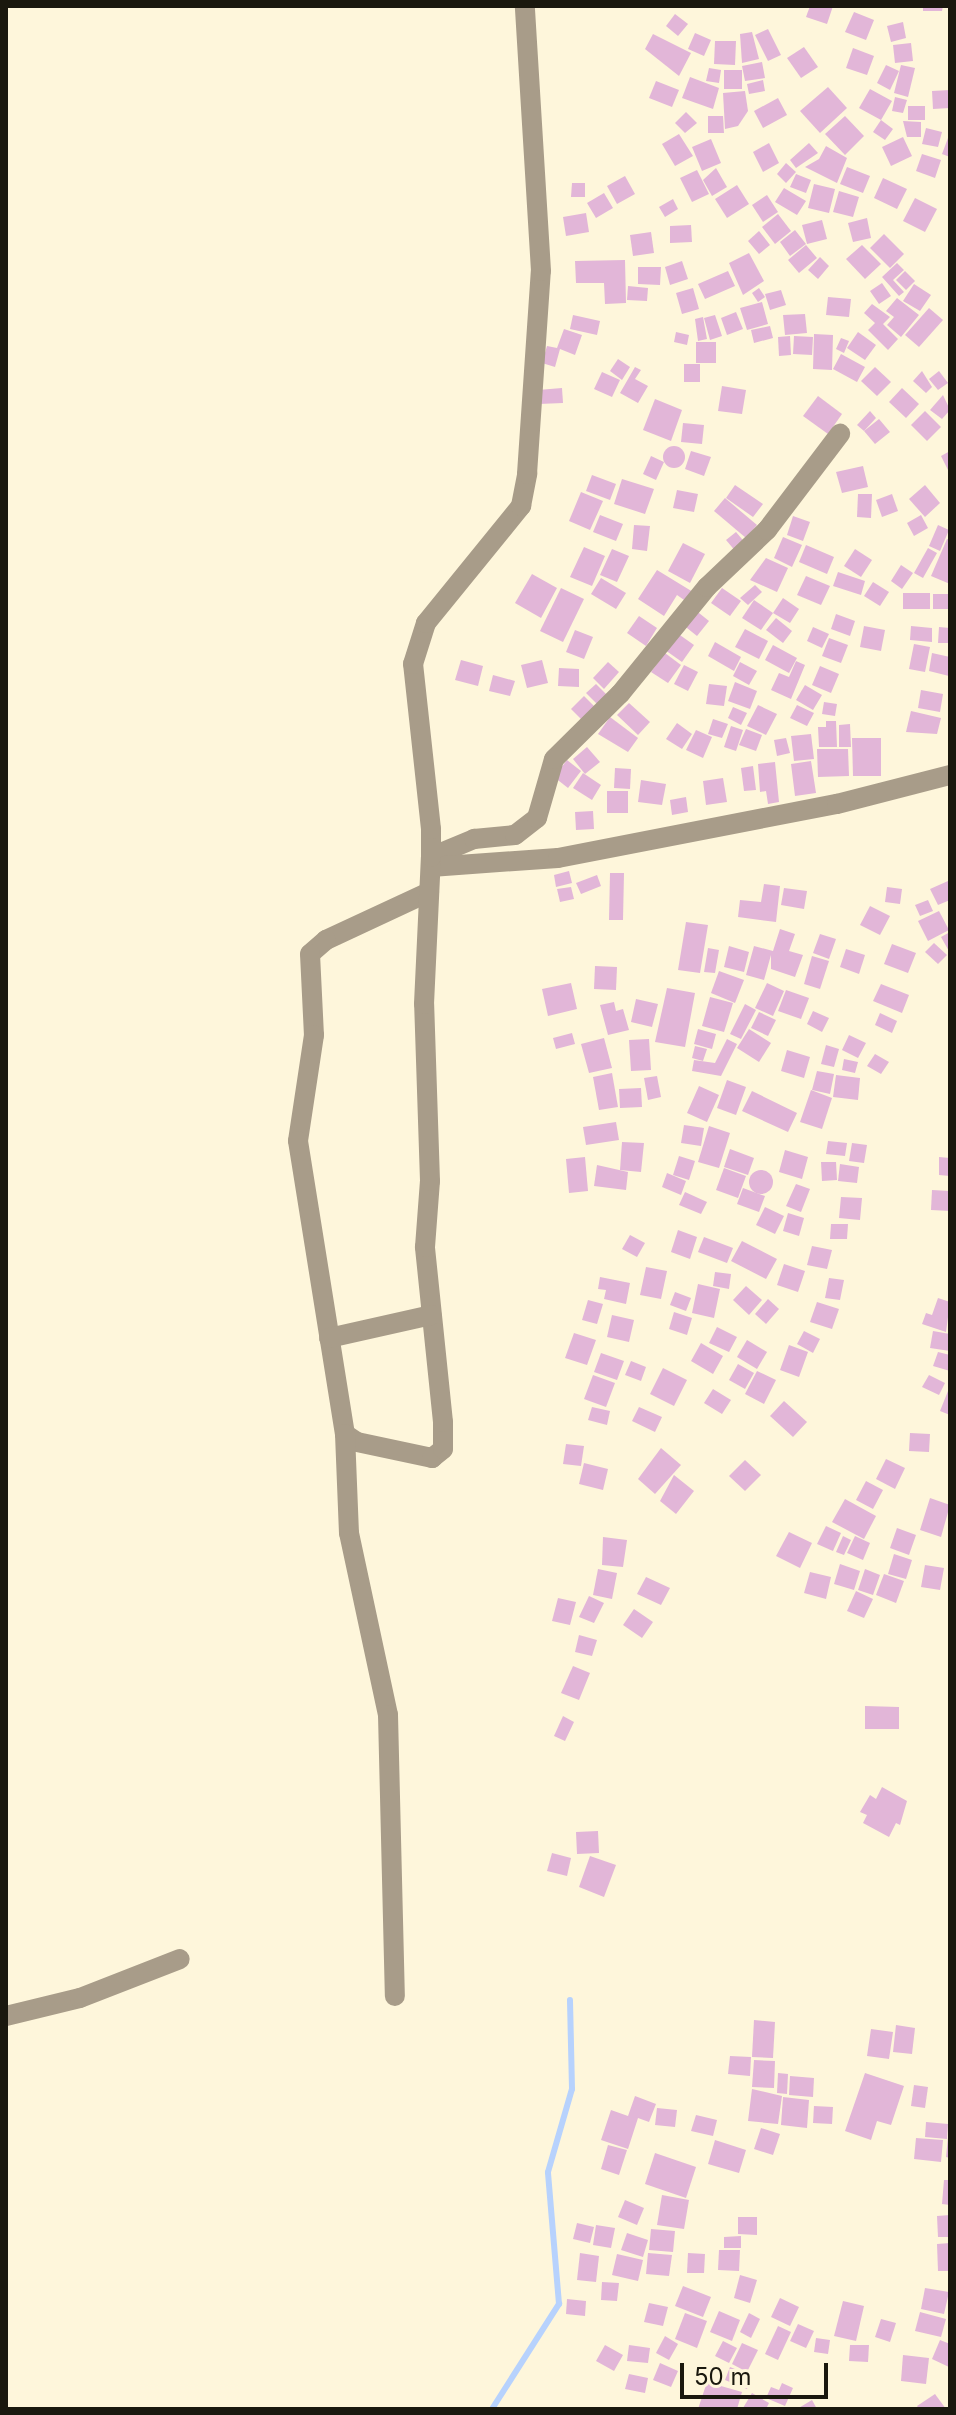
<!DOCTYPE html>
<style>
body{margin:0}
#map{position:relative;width:956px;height:2415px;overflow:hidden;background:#fef6db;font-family:Inter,sans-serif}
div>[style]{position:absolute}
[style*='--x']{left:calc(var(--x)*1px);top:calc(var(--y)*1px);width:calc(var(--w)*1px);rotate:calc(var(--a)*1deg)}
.stream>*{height:6px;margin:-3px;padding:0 3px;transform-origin:3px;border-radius:3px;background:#b7d2fd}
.building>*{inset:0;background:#e2b6d8}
.round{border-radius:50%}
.minor>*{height:20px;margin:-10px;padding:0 10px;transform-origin:10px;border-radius:10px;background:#a89c89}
span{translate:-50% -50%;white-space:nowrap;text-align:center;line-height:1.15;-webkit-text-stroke:6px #fef6db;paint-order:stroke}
.frame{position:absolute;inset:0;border:8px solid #1a180e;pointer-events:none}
.scale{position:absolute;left:680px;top:2363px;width:148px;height:36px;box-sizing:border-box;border:4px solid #1a180e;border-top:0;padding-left:10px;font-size:24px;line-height:28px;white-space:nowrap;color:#1a180e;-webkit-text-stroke:6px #fef6db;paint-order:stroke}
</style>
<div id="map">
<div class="stream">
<i style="--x:492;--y:2409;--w:125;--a:-57.5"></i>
<i style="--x:559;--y:2304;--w:132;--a:-94.8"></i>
<i style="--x:548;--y:2172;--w:86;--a:-73.9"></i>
<i style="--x:572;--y:2089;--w:89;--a:-91.3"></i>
</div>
<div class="building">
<i style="clip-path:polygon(810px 6px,833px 6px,827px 24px,806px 17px)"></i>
<i style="clip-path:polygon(923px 6px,943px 6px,942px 11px,923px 11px)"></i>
<i style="clip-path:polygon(854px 12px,874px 20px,866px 40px,845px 32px)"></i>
<i style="clip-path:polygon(675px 14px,688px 24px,678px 36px,666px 26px)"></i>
<i style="clip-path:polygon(903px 22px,906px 38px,891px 42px,887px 26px)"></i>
<i style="clip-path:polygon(768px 29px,781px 55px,768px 61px,755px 35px)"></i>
<i style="clip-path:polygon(752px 32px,759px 59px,742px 63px,740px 34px)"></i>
<i style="clip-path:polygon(695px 33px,711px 40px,704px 56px,688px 49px)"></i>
<i style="clip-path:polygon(653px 34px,691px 53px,679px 76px,645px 49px)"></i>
<i style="clip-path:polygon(715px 41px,736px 41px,735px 65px,714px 64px)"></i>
<i style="clip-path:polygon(911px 43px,913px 61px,895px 63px,893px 45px)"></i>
<i style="clip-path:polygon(804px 47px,818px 67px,801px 78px,787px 58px)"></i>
<i style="clip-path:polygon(853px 48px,874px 56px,867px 75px,846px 68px)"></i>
<i style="clip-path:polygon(762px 62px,765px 78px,745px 81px,742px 66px)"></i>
<i style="clip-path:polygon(886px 65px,899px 71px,890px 90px,877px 83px)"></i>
<i style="clip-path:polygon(901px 65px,915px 68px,908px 97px,894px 93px)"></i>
<i style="clip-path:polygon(709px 68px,721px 70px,719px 83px,706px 81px)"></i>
<i style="clip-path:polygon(724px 70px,742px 70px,742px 89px,724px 89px)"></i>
<i style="clip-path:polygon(690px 77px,719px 88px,713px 109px,682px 98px)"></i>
<i style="clip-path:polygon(763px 80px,765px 91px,749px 94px,747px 84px)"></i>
<i style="clip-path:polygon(656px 81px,679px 90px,672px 107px,649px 98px)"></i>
<i style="clip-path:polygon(828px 87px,847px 108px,820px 133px,800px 111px)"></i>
<i style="clip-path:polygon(870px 89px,892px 101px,881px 120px,859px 108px)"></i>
<i style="clip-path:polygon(950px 90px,950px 108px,933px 109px,932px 91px)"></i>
<i style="clip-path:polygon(745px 91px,748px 111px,738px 126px,725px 129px,723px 93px)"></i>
<i style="clip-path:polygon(895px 97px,907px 100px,903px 113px,892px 111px)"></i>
<i style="clip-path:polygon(778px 98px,787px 115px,763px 128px,754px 111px)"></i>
<i style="clip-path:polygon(908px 106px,925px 106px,925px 120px,908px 120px)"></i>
<i style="clip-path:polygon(686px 112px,697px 123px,685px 133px,675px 123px)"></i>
<i style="clip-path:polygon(708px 116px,723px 116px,724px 133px,708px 133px)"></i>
<i style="clip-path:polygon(845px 116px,864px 136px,845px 155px,825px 134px)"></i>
<i style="clip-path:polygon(881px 120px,893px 129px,885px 140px,873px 132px)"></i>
<i style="clip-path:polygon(903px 121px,921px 122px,921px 137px,907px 137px)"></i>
<i style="clip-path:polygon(926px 128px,942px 132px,938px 147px,922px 144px)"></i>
<i style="clip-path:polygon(679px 134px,693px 156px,675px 166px,662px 144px)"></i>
<i style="clip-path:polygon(903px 137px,912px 156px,891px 166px,882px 147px)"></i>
<i style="clip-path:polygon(948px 138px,950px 139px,950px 157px,942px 154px)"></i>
<i style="clip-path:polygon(711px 139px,721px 163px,702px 171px,692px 147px)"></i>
<i style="clip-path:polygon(769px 143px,779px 163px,763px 172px,753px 152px)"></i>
<i style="clip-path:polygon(809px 143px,818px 153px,796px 168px,790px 160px)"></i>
<i style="clip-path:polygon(826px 146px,847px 158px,837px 183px,805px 167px,819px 159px)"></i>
<i style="clip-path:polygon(922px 154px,941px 160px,935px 178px,916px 171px)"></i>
<i style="clip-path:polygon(786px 163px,796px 172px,786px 183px,777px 174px)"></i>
<i style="clip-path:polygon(847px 167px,870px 176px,863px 193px,840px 184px)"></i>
<i style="clip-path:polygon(716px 168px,727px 187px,712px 196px,703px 180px)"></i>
<i style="clip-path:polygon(697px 170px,709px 194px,692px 202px,680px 178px)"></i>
<i style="clip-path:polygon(796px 174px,811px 180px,806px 193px,790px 187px)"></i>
<i style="clip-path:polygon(625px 176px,635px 194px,617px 204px,607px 186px)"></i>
<i style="clip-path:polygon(883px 178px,907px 189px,897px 209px,874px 198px)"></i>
<i style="clip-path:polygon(572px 183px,585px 183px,585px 197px,571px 197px)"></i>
<i style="clip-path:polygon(814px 184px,835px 189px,829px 213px,808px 208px)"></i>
<i style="clip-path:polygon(737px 185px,749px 204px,727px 218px,715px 199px)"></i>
<i style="clip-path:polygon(784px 188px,806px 201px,797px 215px,775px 202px)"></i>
<i style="clip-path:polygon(839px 191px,859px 197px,853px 217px,833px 212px)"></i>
<i style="clip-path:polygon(604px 193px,613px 208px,596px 218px,587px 203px)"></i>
<i style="clip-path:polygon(767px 195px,778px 212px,763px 222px,752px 205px)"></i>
<i style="clip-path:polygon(915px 198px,937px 209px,925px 232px,903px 221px)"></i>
<i style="clip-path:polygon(673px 199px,678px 209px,665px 217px,659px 207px)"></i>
<i style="clip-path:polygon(586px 213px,589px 232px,566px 236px,563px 217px)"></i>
<i style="clip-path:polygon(778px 214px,791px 231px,775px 244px,762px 227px)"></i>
<i style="clip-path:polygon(867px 218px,871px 238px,853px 242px,848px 223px)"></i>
<i style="clip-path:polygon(822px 220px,827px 239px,807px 244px,802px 225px)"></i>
<i style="clip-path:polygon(691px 225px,692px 242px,670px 243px,670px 226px)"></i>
<i style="clip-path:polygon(795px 230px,806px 244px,790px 256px,780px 242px)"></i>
<i style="clip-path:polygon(759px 231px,770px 245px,759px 254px,748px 241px)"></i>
<i style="clip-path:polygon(651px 232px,654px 253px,633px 256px,630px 235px)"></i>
<i style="clip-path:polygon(884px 234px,904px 254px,890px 268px,870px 248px)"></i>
<i style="clip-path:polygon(806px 245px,817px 258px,799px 273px,788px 260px)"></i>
<i style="clip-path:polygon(862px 245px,881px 264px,865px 279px,846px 259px)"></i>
<i style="clip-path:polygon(749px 253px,764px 281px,743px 295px,729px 263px)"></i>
<i style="clip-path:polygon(820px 257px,829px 266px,818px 279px,808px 270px)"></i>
<i style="clip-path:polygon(625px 260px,626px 303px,605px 304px,604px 283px,576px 283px,575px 261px)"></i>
<i style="clip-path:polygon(682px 261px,688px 279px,670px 285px,665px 267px)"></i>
<i style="clip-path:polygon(897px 263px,904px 270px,893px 280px,904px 292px,899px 296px,882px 277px)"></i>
<i style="clip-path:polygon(638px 267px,661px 267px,660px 285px,638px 284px)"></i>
<i style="clip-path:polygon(728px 271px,735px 286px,705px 299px,698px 284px)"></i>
<i style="clip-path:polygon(905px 271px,915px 281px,906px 290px,896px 280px)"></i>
<i style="clip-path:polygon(882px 283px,891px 296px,879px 304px,870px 291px)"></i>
<i style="clip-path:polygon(914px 284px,931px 295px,920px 311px,903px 301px)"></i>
<i style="clip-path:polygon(628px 286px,648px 288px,647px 301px,627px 300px)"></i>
<i style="clip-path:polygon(693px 288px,699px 309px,682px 314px,676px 293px)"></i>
<i style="clip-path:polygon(759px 288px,765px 297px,758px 302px,752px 293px)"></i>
<i style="clip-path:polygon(781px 290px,786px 305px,770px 310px,765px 294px)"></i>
<i style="clip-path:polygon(828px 297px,851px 299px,849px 317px,826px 315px)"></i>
<i style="clip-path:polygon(897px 298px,919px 315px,901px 337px,887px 325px,894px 317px,886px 311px)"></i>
<i style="clip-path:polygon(762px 302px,768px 324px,747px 330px,740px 308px)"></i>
<i style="clip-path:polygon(872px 304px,890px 317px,883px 324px,898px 339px,888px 350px,868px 330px,875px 323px,864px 313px)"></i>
<i style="clip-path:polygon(929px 308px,943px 320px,919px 347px,905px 335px)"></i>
<i style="clip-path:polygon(736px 312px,743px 329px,727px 335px,721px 318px)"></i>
<i style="clip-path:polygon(805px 314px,807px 333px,785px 335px,783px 315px)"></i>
<i style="clip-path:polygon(573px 315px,600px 321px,597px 335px,570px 329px)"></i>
<i style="clip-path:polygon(715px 315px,722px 336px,710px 340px,704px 318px)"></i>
<i style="clip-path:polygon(703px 317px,707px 339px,698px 341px,695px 319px)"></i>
<i style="clip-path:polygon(770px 326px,773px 338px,754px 343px,751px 330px)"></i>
<i style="clip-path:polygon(564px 329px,582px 335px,575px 355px,560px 349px,555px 367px,542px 363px,547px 346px,557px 348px)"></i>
<i style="clip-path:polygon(676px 332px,689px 335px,687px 345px,674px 342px)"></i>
<i style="clip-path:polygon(858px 332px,876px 345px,865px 360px,847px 348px)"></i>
<i style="clip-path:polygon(814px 334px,833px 335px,832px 370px,813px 369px)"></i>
<i style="clip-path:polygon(790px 336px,791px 355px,779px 356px,778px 337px)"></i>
<i style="clip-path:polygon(794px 336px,813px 337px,812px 355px,793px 354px)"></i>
<i style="clip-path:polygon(841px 338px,849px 341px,844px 353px,836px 349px)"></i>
<i style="clip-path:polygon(696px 342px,716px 342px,716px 363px,696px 363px)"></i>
<i style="clip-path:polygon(841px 354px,865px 367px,857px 382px,833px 369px)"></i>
<i style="clip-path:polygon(618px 359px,630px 367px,622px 380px,610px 371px)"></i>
<i style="clip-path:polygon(684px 364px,700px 364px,700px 382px,684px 382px)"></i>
<i style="clip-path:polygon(635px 367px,641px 370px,635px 379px,648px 386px,638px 403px,620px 393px)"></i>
<i style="clip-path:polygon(875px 367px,891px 382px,877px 396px,861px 381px)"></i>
<i style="clip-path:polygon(922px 371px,932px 387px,926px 393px,913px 381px)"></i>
<i style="clip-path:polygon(939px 371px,948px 383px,938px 390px,929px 379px)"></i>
<i style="clip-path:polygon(602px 372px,620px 380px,612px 397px,594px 389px)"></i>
<i style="clip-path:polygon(722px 386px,746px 390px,742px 414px,718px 411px)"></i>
<i style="clip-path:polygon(562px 388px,563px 403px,539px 404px,538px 390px)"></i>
<i style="clip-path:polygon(902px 388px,919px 404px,906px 418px,889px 402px)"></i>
<i style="clip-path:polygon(943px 395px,950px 410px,942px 419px,930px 410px)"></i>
<i style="clip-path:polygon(818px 396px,842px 414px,828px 434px,803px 416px)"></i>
<i style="clip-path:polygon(655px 399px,682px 410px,671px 441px,643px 430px)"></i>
<i style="clip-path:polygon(870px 411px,876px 418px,864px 431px,857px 425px)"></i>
<i style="clip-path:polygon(925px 411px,941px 427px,927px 441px,911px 425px)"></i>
<i style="clip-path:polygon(879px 419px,890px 432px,875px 444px,864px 431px)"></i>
<i style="clip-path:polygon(683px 423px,704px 425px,702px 444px,681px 442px)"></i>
<i class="round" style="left:663px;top:446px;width:22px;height:22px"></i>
<i style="clip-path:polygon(691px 451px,711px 457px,704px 476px,685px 469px)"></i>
<i style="clip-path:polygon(950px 451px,950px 474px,941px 456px)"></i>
<i style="clip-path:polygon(651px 456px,664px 462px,656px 480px,643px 474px)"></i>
<i style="clip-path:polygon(863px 466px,868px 487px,842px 493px,836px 472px)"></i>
<i style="clip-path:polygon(592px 475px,616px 484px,610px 500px,586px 491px)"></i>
<i style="clip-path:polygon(622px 479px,654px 489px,645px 514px,614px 504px)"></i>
<i style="clip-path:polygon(735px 485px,763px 504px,753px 517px,726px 498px)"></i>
<i style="clip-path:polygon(925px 485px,940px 503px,925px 517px,909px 499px)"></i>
<i style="clip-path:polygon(677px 490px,698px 494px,694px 512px,673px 508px)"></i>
<i style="clip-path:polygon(581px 492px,603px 501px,590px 530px,569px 521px)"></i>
<i style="clip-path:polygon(858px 494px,872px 494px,871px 518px,857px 517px)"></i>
<i style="clip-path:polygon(892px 494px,898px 511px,882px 517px,876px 500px)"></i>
<i style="clip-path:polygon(725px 498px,757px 525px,746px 538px,714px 511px)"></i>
<i style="clip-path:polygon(600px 515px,623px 524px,616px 541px,593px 532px)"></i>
<i style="clip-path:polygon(921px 515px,928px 528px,914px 536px,907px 523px)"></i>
<i style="clip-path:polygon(793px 516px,810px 522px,803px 541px,787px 535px)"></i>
<i style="clip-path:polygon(634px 525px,650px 526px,647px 551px,632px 549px)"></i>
<i style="clip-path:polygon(938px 525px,949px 530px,940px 551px,929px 546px)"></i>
<i style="clip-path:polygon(736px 532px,747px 545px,737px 553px,726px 540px)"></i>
<i style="clip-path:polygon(783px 537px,802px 545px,792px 567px,774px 558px)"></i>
<i style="clip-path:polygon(947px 539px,950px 540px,950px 584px,931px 576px)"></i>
<i style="clip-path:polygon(683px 543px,705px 554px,690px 583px,668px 571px)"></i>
<i style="clip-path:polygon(806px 545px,834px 557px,827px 574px,799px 562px)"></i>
<i style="clip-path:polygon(584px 547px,605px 556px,592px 586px,570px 577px)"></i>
<i style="clip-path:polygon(928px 548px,937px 553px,923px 578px,914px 573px)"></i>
<i style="clip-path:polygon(612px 549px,629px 556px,617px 582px,600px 575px)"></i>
<i style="clip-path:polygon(855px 549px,872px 560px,861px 577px,844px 566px)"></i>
<i style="clip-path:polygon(766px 558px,788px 568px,777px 592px,750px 580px)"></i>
<i style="clip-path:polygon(901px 565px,913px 573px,902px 589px,891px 581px)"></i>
<i style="clip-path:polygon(657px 570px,693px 592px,687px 602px,677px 595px,664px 616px,638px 599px)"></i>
<i style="clip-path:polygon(838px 572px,865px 581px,861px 595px,833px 586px)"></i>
<i style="clip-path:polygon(532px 574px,557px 588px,541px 618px,515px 603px)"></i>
<i style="clip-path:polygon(806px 576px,830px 586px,821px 605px,797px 595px)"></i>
<i style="clip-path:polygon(601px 578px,626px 593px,616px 609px,591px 594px)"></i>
<i style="clip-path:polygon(873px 582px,889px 592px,880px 606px,864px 596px)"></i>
<i style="clip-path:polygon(755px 585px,762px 592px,748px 605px,740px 598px)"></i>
<i style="clip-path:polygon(561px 588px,584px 599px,563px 642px,540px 631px)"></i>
<i style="clip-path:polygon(722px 588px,741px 601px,730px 616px,711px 603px)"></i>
<i style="clip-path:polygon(903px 593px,930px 593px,930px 609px,903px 609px)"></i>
<i style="clip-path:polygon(933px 594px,950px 594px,950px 609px,933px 609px)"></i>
<i style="clip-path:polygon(783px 598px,799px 609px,790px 623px,773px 613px)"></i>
<i style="clip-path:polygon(754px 600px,773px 613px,761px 630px,742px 618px)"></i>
<i style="clip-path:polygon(694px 609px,709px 621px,697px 636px,682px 624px)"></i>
<i style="clip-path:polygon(836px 614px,855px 621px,850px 636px,831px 629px)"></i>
<i style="clip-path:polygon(639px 616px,657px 628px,646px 646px,627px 633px)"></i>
<i style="clip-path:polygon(776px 618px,792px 631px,783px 643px,766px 630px)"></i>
<i style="clip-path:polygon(864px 626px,885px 630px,881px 651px,860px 647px)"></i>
<i style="clip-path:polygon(911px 626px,932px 628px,932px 642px,910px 640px)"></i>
<i style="clip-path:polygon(813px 627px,829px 634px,822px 648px,807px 641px)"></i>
<i style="clip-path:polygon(939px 627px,950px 628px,950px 643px,938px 643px)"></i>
<i style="clip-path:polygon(745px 629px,768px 641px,759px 659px,735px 647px)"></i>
<i style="clip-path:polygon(575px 630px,593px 637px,584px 659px,566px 652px)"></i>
<i style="clip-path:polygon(677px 633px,694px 645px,682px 662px,665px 650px)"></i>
<i style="clip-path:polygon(829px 638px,848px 645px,841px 663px,822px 656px)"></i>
<i style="clip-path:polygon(715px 642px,741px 657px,734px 671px,708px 656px)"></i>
<i style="clip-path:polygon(914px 644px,930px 647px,925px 672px,909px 669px)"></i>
<i style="clip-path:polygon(773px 645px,797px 658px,789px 673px,765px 660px)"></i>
<i style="clip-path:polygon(665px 653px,681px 665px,668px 683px,651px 672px)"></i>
<i style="clip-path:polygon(932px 653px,950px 657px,949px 676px,929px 671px)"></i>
<i style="clip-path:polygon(461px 660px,483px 666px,478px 686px,455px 680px)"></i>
<i style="clip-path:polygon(542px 660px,548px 683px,527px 688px,521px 665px)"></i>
<i style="clip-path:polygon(796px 661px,805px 665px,791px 699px,771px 690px,779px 673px,789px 677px)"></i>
<i style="clip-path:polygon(608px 662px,619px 672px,604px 689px,593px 678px)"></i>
<i style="clip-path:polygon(740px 662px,757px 671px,749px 685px,733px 676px)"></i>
<i style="clip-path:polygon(684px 665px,698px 672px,688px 691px,674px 684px)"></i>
<i style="clip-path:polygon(820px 666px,839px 674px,831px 693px,812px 685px)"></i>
<i style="clip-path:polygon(559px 668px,579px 669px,579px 687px,558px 686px)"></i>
<i style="clip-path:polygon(493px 675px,515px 681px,510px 696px,489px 691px)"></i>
<i style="clip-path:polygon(735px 682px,757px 691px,750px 709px,728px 701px)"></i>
<i style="clip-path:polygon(596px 684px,612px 700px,602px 709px,586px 693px)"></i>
<i style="clip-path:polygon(709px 684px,727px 686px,724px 706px,706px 704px)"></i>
<i style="clip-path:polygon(805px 685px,822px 695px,813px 710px,796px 700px)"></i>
<i style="clip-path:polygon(921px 690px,943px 694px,940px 712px,918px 708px)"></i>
<i style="clip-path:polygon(584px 696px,597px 709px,584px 722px,571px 709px)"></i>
<i style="clip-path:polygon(824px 702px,837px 704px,835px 716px,822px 714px)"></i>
<i style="clip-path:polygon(629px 703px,650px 722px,638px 735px,617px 715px)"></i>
<i style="clip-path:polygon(758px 705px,777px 714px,766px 735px,747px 726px)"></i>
<i style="clip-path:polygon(797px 705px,814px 713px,807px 726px,790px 718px)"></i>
<i style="clip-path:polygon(733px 707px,747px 713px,741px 725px,728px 718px)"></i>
<i style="clip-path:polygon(911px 711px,941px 718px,937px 734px,906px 732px)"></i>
<i style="clip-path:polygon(610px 717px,638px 738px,628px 752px,598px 734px)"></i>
<i style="clip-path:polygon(713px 719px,728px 724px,722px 738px,708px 734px)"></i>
<i style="clip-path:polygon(826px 721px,836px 721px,837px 747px,819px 747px,818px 727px,826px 727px)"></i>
<i style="clip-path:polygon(677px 723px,692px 734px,682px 749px,666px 739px)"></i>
<i style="clip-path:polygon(850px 724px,851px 747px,839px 747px,839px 725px)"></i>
<i style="clip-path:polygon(731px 726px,743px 730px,736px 751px,724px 747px)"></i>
<i style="clip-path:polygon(746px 729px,762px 735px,756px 751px,739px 745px)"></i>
<i style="clip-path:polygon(696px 730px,712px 737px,703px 758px,686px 750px)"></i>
<i style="clip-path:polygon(811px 734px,814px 759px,794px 761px,791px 736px)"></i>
<i style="clip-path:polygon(786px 738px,790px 753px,777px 756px,774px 740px)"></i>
<i style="clip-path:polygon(852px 738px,881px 738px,881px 776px,853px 776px)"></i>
<i style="clip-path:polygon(587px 747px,600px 762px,585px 774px,573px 759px)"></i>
<i style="clip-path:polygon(817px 749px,848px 749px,849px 776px,818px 777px)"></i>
<i style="clip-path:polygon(567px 760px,581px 771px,568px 788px,554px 777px)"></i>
<i style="clip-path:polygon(811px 761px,816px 793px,795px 796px,791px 764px)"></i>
<i style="clip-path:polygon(775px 762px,779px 802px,768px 804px,766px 791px,760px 792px,758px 764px)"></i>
<i style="clip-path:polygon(753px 766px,756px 790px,744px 791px,741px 768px)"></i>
<i style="clip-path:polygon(615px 768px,631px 769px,630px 789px,614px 788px)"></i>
<i style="clip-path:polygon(583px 773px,601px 785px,592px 800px,573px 788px)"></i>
<i style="clip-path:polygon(723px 778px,727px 802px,706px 805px,703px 781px)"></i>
<i style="clip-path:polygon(641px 780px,666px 784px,662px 805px,638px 802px)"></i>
<i style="clip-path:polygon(607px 791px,628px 791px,628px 813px,607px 813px)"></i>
<i style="clip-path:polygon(686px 797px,688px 812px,672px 815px,670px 800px)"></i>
<i style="clip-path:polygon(593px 811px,594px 829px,576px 830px,575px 812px)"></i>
<i style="clip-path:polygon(569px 871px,572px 883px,556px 887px,554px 875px)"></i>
<i style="clip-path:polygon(610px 873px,624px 873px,623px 920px,609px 920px)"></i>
<i style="clip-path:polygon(597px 875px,601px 886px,581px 894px,576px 883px)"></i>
<i style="clip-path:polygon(948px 881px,950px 900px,938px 905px,930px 889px)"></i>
<i style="clip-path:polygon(764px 884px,780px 886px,776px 922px,738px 917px,740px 900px,761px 902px)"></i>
<i style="clip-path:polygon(571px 887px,574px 899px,560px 902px,557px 889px)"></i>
<i style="clip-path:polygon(887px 887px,902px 889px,900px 904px,885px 902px)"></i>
<i style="clip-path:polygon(784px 888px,807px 891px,804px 909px,781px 905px)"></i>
<i style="clip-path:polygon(928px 900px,933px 911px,920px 916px,915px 905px)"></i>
<i style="clip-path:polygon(870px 906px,890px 916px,880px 935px,860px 925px)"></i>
<i style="clip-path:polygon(939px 911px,949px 930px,928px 941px,918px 921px)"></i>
<i style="clip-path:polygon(686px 922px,708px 925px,700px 973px,678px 970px)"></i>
<i style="clip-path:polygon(780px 929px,795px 934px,789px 951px,803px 955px,795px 977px,771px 969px,771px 955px,764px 980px,746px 975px,754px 946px,773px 951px)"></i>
<i style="clip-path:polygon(950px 932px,950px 953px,941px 937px)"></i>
<i style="clip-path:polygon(820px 934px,836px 939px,829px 959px,813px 953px)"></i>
<i style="clip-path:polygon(934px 943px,947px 955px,938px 964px,925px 952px)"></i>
<i style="clip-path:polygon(892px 944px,916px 953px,908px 973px,884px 964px)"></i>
<i style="clip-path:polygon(729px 946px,749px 952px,744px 972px,724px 967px)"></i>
<i style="clip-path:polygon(708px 948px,719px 950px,715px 973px,704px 972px)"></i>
<i style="clip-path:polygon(846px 949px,865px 955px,859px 974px,840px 967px)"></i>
<i style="clip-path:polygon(812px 956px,829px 961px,820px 989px,804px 984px)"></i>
<i style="clip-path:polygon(595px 966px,617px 967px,616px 990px,594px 989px)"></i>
<i style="clip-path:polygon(719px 971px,744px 980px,735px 1003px,711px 993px)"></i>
<i style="clip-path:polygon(571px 983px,577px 1009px,548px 1016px,542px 989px)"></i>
<i style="clip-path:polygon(767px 983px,784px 991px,773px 1016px,755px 1008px)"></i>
<i style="clip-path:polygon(881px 984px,909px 995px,902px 1013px,873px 1001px)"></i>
<i style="clip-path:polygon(667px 988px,695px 993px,685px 1047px,655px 1042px)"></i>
<i style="clip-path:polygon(786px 990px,809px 998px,801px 1019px,778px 1011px)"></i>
<i style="clip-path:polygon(710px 997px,733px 1003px,724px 1032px,702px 1026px)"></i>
<i style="clip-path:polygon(636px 999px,658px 1004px,652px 1027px,631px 1022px)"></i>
<i style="clip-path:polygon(614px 1002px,616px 1011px,623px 1009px,629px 1030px,608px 1035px,600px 1005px)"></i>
<i style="clip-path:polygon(745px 1004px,756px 1010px,741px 1039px,730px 1034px)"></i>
<i style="clip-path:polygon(813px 1011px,829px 1018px,822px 1032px,807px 1024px)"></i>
<i style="clip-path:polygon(759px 1012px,776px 1020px,768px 1036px,751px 1028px)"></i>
<i style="clip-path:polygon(880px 1013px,897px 1021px,892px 1033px,875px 1025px)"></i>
<i style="clip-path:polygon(698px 1029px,716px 1034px,712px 1049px,694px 1044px)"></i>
<i style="clip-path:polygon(749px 1029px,771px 1043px,759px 1062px,737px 1048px)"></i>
<i style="clip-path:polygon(572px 1033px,575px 1044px,556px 1049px,553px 1038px)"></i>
<i style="clip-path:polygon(849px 1035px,866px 1043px,858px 1058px,842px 1050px)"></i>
<i style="clip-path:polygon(604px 1038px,612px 1068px,589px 1073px,581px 1044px)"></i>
<i style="clip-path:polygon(649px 1039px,651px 1070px,631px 1071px,629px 1040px)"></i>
<i style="clip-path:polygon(727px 1039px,737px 1044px,721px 1076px,692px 1071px,694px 1060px,715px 1063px)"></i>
<i style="clip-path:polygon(826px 1045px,839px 1049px,834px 1067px,821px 1064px)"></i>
<i style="clip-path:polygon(695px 1046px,707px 1049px,703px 1061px,692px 1058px)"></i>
<i style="clip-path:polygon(787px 1050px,810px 1057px,804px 1078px,781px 1071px)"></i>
<i style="clip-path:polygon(875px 1054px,889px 1062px,881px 1074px,867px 1066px)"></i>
<i style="clip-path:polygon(844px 1059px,858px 1062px,855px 1073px,842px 1070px)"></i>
<i style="clip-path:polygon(817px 1071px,834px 1074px,830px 1094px,812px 1090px)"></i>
<i style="clip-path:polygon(612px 1073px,618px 1107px,599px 1110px,593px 1077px)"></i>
<i style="clip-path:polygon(836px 1075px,860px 1078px,858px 1100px,833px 1097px)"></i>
<i style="clip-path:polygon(657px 1076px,661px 1097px,648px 1100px,644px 1078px)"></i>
<i style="clip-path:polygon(727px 1080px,746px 1087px,736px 1115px,717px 1108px)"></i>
<i style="clip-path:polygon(699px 1086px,719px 1095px,707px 1122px,687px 1113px)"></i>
<i style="clip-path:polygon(641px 1088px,642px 1107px,620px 1108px,619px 1089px)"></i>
<i style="clip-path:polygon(811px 1090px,832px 1098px,822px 1129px,800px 1122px)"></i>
<i style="clip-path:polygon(752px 1091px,797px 1113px,788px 1132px,742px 1111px)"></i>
<i style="clip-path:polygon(616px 1122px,619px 1140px,586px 1145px,583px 1127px)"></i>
<i style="clip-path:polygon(684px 1125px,704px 1128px,701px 1146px,681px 1143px)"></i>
<i style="clip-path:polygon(709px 1126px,730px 1133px,719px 1168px,698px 1162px)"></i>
<i style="clip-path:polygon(828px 1141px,847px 1143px,845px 1156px,826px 1154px)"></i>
<i style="clip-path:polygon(622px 1142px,644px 1143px,641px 1172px,620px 1170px)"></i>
<i style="clip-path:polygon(852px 1143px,867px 1145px,864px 1163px,849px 1161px)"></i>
<i style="clip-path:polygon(730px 1149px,754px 1158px,748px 1175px,724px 1167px)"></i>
<i style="clip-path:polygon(785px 1150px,808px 1157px,802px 1179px,779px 1172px)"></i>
<i style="clip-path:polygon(679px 1156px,695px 1161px,689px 1180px,673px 1175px)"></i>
<i style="clip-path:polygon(585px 1157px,588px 1191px,569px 1193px,566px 1159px)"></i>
<i style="clip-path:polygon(939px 1157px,950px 1158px,950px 1176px,939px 1175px)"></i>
<i style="clip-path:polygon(821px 1162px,836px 1162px,837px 1180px,822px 1181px)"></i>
<i style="clip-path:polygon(840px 1164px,859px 1167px,857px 1183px,838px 1181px)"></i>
<i style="clip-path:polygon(597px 1165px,628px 1172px,626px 1190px,594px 1186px)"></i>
<i style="clip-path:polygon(724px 1168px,746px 1176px,738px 1198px,716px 1190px)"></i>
<i class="round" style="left:749px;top:1170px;width:24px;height:24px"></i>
<i style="clip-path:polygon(667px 1173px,686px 1181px,681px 1195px,662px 1187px)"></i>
<i style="clip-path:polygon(796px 1184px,810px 1189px,801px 1212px,786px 1206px)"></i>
<i style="clip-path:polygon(743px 1188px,765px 1196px,759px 1212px,737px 1204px)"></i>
<i style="clip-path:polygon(932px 1190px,950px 1191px,950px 1211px,931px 1210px)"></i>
<i style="clip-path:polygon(685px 1192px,707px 1202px,701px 1214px,679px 1205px)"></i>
<i style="clip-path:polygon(841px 1197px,862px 1198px,860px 1220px,839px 1218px)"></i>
<i style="clip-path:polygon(765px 1207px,784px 1216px,775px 1234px,756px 1225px)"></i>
<i style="clip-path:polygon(788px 1213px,804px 1218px,799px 1236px,783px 1231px)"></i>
<i style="clip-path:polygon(831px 1224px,848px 1224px,847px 1239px,830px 1239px)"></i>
<i style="clip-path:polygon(678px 1230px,697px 1237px,690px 1259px,671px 1252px)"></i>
<i style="clip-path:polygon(630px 1235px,645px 1243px,637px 1257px,622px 1249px)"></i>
<i style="clip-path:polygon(704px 1237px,733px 1248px,727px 1263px,698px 1252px)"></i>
<i style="clip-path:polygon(742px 1241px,777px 1259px,766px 1279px,731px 1261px)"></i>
<i style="clip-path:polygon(812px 1246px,832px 1250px,827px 1269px,807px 1265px)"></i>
<i style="clip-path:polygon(784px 1264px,805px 1271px,798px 1292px,777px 1285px)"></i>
<i style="clip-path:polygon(646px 1267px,667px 1271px,661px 1299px,640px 1295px)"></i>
<i style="clip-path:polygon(715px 1272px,731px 1274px,729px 1289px,713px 1286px)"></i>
<i style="clip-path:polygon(600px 1277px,630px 1283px,626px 1304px,604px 1299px,606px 1290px,598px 1289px)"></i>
<i style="clip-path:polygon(829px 1278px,844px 1280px,840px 1300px,825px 1298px)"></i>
<i style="clip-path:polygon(698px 1284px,720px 1289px,714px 1318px,692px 1313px)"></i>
<i style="clip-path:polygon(746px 1286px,762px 1300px,749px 1315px,733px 1300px)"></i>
<i style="clip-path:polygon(675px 1292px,691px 1298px,686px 1311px,670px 1305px)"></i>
<i style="clip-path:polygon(938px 1298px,950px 1302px,946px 1332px,922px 1324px,926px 1313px,932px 1315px)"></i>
<i style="clip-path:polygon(768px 1299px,779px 1309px,766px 1324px,755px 1314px)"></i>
<i style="clip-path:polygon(588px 1300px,603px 1304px,597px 1324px,582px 1320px)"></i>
<i style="clip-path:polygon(817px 1302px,839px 1309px,832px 1329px,810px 1322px)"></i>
<i style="clip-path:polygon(674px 1312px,692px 1318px,687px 1335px,669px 1329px)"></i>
<i style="clip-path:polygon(612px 1315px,634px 1320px,629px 1342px,607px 1337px)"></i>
<i style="clip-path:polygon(717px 1327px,737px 1337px,729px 1352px,709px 1343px)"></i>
<i style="clip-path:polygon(804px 1331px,820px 1339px,813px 1353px,797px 1344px)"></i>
<i style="clip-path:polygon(933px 1331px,950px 1334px,950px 1351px,930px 1348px)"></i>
<i style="clip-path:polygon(574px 1333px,596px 1340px,587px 1365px,565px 1358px)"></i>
<i style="clip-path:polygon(747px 1340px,767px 1352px,757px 1369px,737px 1357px)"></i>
<i style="clip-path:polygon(701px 1343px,723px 1356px,713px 1374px,691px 1361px)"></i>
<i style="clip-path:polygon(789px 1345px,808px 1352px,799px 1377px,780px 1370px)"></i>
<i style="clip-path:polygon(938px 1352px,950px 1355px,950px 1371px,933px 1366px)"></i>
<i style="clip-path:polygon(601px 1353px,624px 1361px,617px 1380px,594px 1372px)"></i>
<i style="clip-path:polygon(631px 1361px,646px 1367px,641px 1381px,625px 1375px)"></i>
<i style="clip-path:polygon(738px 1364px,754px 1373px,745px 1389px,729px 1380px)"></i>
<i style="clip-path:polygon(663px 1368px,687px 1380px,674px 1406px,650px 1394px)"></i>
<i style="clip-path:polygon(757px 1371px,776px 1380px,764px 1404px,745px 1394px)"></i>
<i style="clip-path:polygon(593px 1375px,615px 1383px,606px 1407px,584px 1399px)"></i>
<i style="clip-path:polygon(929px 1375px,945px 1383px,939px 1395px,922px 1387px)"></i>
<i style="clip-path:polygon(950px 1386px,950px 1415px,940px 1411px)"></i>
<i style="clip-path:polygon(713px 1389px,731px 1400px,722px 1414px,704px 1403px)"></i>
<i style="clip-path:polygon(784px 1401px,807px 1422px,793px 1437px,770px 1416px)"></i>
<i style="clip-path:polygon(592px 1407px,610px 1411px,607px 1425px,588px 1420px)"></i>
<i style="clip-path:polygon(639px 1407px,662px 1417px,655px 1432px,632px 1421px)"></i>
<i style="clip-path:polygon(910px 1433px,930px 1434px,929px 1452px,909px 1451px)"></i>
<i style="clip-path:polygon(566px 1444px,584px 1446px,581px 1466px,563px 1464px)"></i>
<i style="clip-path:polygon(661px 1448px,681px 1465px,655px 1494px,638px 1479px)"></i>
<i style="clip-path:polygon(886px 1459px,905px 1468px,895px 1489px,876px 1479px)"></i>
<i style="clip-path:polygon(745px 1460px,761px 1475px,745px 1491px,729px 1476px)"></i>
<i style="clip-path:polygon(584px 1463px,608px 1469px,603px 1490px,579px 1484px)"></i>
<i style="clip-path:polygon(674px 1475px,694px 1491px,676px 1514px,660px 1501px)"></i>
<i style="clip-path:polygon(866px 1481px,883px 1490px,873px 1509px,856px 1500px)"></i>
<i style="clip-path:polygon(930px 1498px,950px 1505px,941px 1537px,920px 1530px)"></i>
<i style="clip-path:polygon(845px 1499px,876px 1516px,864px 1539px,832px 1522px)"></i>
<i style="clip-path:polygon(826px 1526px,841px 1533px,833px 1551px,817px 1544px)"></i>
<i style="clip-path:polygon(897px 1528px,916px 1535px,909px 1555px,890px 1548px)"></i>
<i style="clip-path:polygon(789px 1532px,812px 1543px,800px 1568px,776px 1556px)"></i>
<i style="clip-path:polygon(843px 1536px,851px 1540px,844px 1555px,836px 1552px)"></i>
<i style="clip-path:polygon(855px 1536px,870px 1543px,863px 1560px,847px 1553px)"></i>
<i style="clip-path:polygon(603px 1537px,627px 1540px,623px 1567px,602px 1565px)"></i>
<i style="clip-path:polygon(894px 1554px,912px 1560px,906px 1579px,888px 1574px)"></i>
<i style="clip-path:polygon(840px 1564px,860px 1571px,854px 1590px,834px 1584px)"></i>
<i style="clip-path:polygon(925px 1565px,944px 1568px,940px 1590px,921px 1587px)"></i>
<i style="clip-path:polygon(598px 1569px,617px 1573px,612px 1599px,593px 1595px)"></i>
<i style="clip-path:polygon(865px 1569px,880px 1575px,873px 1595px,858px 1590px)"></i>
<i style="clip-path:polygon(810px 1572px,831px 1577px,826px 1599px,804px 1593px)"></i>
<i style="clip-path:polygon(884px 1574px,904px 1581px,896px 1603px,876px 1595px)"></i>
<i style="clip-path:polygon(646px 1577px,670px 1588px,661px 1605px,637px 1594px)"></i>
<i style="clip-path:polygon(856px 1591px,873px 1599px,864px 1618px,847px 1611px)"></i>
<i style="clip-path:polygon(589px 1596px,604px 1603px,594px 1623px,579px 1617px)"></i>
<i style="clip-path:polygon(558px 1598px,576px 1602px,570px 1625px,552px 1621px)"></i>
<i style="clip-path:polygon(634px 1609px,653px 1622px,642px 1638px,623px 1625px)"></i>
<i style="clip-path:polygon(579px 1635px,597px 1640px,592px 1656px,575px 1652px)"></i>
<i style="clip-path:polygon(573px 1666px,590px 1673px,579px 1700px,561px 1693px)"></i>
<i style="clip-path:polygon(865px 1706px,899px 1707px,899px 1729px,865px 1729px)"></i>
<i style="clip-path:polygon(563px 1716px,574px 1722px,565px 1741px,554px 1736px)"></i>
<i style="clip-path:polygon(882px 1787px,907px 1801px,900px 1825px,896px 1823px,889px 1837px,863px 1823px,867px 1815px,860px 1812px,870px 1795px,876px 1799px)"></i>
<i style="clip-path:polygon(598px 1831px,599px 1853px,577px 1854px,576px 1832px)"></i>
<i style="clip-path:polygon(552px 1853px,571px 1858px,567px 1876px,547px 1871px)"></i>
<i style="clip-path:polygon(590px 1856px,616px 1865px,604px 1897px,579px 1887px)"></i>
<i style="clip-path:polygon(754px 2020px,775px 2022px,773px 2058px,752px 2057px)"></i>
<i style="clip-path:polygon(896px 2025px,915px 2028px,912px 2054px,893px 2052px)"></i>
<i style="clip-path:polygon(871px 2029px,893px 2032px,889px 2059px,867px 2056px)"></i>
<i style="clip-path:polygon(730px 2056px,751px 2057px,750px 2076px,728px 2074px)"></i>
<i style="clip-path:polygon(754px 2060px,775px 2061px,774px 2088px,752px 2087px)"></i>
<i style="clip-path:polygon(778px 2073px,788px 2074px,787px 2094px,777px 2093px)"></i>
<i style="clip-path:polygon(865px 2073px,904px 2086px,891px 2125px,877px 2121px,871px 2140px,845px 2131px)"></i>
<i style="clip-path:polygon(790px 2076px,814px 2078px,813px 2097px,789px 2095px)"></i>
<i style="clip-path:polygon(914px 2085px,928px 2087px,925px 2108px,911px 2106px)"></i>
<i style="clip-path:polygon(752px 2089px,782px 2096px,778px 2124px,748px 2121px)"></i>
<i style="clip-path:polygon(635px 2096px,656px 2104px,649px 2122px,638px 2118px,628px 2149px,601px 2140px,611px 2110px,628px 2116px)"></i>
<i style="clip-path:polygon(783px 2097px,809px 2100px,807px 2128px,781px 2125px)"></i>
<i style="clip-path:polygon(814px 2106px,833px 2107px,832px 2124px,813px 2123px)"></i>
<i style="clip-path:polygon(657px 2108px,677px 2110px,675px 2127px,655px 2125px)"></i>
<i style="clip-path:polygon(696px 2115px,717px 2120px,713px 2136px,691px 2131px)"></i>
<i style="clip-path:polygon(926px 2122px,948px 2124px,947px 2139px,925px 2137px)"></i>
<i style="clip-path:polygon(761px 2128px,780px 2134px,773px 2155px,754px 2149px)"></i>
<i style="clip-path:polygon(948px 2137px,950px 2137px,950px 2158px,946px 2157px)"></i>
<i style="clip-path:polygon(916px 2138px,943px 2140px,941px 2162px,914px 2159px)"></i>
<i style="clip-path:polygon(715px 2140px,746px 2150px,739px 2173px,708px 2164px)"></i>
<i style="clip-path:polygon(608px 2145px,627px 2150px,619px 2175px,601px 2169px)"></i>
<i style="clip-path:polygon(655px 2153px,696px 2167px,686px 2198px,645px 2184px)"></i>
<i style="clip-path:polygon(944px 2180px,950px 2180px,950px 2205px,942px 2204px)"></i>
<i style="clip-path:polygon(662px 2195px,689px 2200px,684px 2229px,657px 2225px)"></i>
<i style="clip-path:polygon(625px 2200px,644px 2208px,637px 2225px,618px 2217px)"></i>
<i style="clip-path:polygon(950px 2215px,950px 2237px,938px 2237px,937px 2216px)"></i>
<i style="clip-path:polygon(738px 2217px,757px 2217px,757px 2235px,738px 2234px)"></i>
<i style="clip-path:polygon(577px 2223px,594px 2227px,590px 2243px,573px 2239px)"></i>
<i style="clip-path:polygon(596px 2225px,615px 2228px,611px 2248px,593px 2245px)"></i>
<i style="clip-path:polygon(651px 2229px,675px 2231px,673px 2252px,649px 2250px)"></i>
<i style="clip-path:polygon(627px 2233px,648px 2240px,643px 2257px,621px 2250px)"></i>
<i style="clip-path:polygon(741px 2236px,741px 2248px,724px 2248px,724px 2237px)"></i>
<i style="clip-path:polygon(950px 2243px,950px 2271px,938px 2271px,937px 2244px)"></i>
<i style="clip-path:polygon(719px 2250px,740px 2250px,739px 2271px,718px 2270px)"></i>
<i style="clip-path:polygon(580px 2253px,599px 2256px,596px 2282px,577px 2280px)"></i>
<i style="clip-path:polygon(648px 2253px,672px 2255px,669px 2276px,646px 2274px)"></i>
<i style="clip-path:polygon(688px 2253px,705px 2254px,704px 2273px,687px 2273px)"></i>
<i style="clip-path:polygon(617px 2254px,643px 2260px,638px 2281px,612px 2275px)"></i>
<i style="clip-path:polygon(740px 2275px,757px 2280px,750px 2303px,734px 2298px)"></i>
<i style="clip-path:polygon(602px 2282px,619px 2283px,617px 2301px,601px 2300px)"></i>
<i style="clip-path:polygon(683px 2286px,711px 2297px,703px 2317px,675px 2306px)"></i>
<i style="clip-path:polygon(925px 2288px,949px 2292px,944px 2314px,921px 2309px)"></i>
<i style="clip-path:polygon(780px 2298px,799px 2307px,790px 2326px,771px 2317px)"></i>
<i style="clip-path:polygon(567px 2299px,586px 2301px,585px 2316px,566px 2314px)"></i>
<i style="clip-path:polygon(843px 2301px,864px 2306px,856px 2341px,834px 2336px)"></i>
<i style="clip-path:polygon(649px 2303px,668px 2307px,663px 2326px,644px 2322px)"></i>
<i style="clip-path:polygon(719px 2311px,740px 2320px,732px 2341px,710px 2332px)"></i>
<i style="clip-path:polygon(920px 2312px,946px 2319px,941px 2337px,915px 2331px)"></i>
<i style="clip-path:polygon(685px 2313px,707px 2321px,697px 2348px,675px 2339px)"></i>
<i style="clip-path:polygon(749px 2313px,760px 2319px,751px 2338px,740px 2332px)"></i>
<i style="clip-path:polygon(881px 2319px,896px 2323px,890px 2342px,875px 2337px)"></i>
<i style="clip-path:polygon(798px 2324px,814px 2331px,806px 2348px,790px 2341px)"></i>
<i style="clip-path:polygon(778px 2326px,791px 2332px,778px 2360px,765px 2354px)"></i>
<i style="clip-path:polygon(665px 2336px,678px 2344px,669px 2360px,656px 2353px)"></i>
<i style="clip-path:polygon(816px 2338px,830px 2340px,828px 2354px,814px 2352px)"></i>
<i style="clip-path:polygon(940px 2340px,950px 2344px,949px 2367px,932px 2359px)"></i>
<i style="clip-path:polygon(723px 2341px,737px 2348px,729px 2363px,715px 2356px)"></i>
<i style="clip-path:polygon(742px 2343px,758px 2350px,747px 2372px,732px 2364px)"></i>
<i style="clip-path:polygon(605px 2345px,623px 2355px,614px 2371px,596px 2361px)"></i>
<i style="clip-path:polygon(629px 2345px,650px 2348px,648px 2363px,627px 2361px)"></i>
<i style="clip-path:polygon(850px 2345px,869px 2345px,868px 2362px,849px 2361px)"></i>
<i style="clip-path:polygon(903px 2355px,929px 2358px,926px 2384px,901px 2381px)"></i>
<i style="clip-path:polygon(660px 2363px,678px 2371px,671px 2387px,653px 2380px)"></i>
<i style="clip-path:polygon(730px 2367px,752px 2376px,747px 2389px,725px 2380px)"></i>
<i style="clip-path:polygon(629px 2374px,648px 2378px,645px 2393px,625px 2389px)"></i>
<i style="clip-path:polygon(707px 2382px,742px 2392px,737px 2409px,698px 2409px)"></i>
<i style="clip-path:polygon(782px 2383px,793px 2388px,785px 2406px,766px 2398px,771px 2387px,779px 2390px)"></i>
<i style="clip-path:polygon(752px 2393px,769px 2403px,766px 2409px,743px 2408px)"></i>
<i style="clip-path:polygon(935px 2394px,946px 2409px,919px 2409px,917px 2406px)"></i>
<i style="clip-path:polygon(812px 2400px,817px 2409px,797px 2409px)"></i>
</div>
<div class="minor">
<i style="--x:431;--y:857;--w:47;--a:-22.7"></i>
<i style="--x:474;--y:839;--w:41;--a:-5.6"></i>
<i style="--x:515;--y:835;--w:28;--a:-38"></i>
<i style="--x:537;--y:818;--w:61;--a:-73.9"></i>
<i style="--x:554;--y:759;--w:93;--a:-44.6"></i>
<i style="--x:620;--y:694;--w:138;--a:-50.9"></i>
<i style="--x:707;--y:587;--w:83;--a:-43.5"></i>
<i style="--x:767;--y:530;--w:121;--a:-52.8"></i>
<i style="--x:431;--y:867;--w:127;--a:-4.1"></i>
<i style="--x:558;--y:858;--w:284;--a:-11"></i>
<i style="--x:837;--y:804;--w:117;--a:-14.4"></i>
<i style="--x:429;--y:892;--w:114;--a:155"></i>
<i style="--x:326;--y:940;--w:21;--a:139"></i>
<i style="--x:310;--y:954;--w:81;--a:87.2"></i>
<i style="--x:314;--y:1035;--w:107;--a:98.6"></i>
<i style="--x:298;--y:1141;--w:297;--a:80.9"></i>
<i style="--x:345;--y:1434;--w:14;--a:34"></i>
<i style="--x:357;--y:1442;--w:77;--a:12"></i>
<i style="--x:432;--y:1458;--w:14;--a:-39"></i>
<i style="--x:443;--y:1449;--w:27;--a:-90"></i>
<i style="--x:443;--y:1422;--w:176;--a:-95.9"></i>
<i style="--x:425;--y:1247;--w:66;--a:-85.7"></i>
<i style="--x:430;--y:1181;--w:177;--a:-91.9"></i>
<i style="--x:424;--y:1004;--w:147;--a:-87.3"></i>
<i style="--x:431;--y:857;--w:28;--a:-90"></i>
<i style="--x:431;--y:829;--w:166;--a:-96.2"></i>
<i style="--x:413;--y:664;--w:43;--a:-72.4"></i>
<i style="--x:426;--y:623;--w:151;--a:-50.9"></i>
<i style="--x:521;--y:506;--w:33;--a:-79"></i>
<i style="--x:527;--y:474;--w:203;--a:-86.1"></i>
<i style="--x:541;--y:271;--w:265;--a:-93.5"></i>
<i style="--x:329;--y:1338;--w:105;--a:-12.7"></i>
<i style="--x:345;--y:1434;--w:99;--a:87.7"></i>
<i style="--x:349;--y:1533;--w:186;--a:77.9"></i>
<i style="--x:388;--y:1715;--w:281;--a:88.6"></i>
<i style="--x:6;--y:2016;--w:76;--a:-13.7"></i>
<i style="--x:80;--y:1998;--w:107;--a:-21.3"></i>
</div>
<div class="frame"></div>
<div class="scale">50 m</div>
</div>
